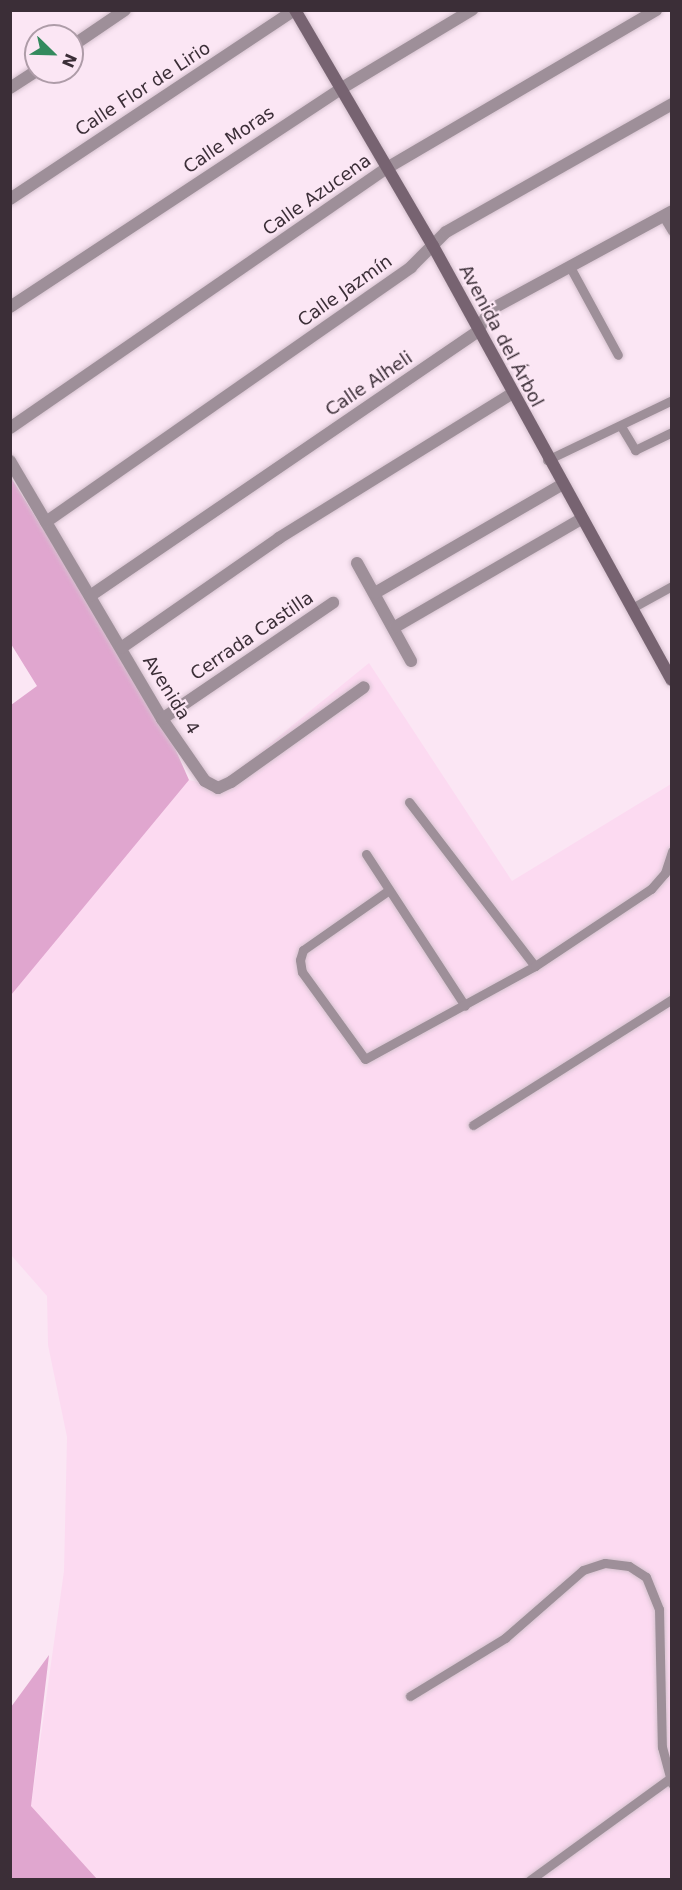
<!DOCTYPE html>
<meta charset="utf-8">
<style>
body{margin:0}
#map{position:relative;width:682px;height:1890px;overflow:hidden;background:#fbe6f4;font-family:"DejaVu Sans",sans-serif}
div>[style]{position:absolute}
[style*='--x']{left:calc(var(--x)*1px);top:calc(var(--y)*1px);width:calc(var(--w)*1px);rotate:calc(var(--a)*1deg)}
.built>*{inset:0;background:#fcdaf1}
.green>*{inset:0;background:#e0a6cf}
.roads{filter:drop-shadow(0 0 2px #d5c1ce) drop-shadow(0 0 2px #d5c1ce)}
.lane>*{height:9px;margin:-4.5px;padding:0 4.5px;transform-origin:4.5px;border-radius:4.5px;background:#9e8f99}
.street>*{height:12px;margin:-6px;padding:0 6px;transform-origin:6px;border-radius:6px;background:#9e8f99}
.secondary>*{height:12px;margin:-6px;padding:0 6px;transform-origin:6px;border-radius:6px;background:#776371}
span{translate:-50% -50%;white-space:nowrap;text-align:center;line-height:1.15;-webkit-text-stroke:4.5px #fbe6f4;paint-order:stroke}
.street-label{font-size:18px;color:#3b2e37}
.frame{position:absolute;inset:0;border:12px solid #3b2e37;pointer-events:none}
.north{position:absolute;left:24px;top:24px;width:60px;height:60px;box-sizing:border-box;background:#fbe6f4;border:2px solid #ae9ca8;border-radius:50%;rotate:113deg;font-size:16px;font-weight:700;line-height:24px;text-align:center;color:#3b2e37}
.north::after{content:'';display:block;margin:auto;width:21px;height:27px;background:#348a5e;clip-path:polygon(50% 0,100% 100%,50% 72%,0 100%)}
</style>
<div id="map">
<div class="built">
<i style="clip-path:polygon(369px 663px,512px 881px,671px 784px,671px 1879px,97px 1879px,31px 1806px,64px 1571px,67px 1437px,48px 1345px,47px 1296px,11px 1255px,10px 995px,189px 780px,217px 787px)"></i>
</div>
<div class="green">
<i style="clip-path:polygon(10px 476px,162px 719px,189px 780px,11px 995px,11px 705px,37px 686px,11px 644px)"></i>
<i style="clip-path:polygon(49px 1655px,31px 1806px,97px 1879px,11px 1879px,11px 1707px)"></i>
</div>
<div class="roads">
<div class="lane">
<i style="--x:663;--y:216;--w:17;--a:59"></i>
<i style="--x:570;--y:267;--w:100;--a:61.4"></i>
<i style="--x:622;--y:428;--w:26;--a:59"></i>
<i style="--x:635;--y:450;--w:41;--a:-25.9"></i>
<i style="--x:547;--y:460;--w:139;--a:-25.6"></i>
<i style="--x:632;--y:608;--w:46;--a:-28.8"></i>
<i style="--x:409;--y:802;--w:207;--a:52.5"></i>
<i style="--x:366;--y:854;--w:181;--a:56.9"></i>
<i style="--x:389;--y:890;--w:105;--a:145.1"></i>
<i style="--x:303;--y:950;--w:10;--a:107"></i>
<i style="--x:300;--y:960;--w:12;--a:81"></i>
<i style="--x:302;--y:972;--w:107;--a:54.1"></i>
<i style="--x:365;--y:1059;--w:194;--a:-28.7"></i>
<i style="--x:535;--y:966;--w:139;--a:-33.6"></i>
<i style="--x:651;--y:889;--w:21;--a:-49"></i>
<i style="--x:665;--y:873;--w:23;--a:-72"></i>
<i style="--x:473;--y:1125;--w:236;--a:-32.3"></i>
<i style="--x:410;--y:1696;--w:111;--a:-31.4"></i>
<i style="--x:505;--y:1638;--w:103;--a:-41.1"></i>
<i style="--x:583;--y:1570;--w:23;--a:-18"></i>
<i style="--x:605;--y:1563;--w:24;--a:7"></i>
<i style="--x:629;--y:1566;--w:20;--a:33"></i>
<i style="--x:646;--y:1577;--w:35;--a:68"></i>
<i style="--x:659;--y:1609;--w:138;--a:88.8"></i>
<i style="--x:662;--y:1747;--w:38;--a:75"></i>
<i style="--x:530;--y:1880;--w:175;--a:-36"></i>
</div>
<div class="street">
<i style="--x:72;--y:46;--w:64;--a:-34.2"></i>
<i style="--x:10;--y:88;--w:31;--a:-33"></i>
<i style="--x:10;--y:199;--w:342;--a:-33.6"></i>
<i style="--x:10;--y:307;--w:398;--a:-33.4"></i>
<i style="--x:342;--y:88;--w:152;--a:-31"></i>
<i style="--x:10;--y:428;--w:458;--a:-34.6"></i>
<i style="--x:387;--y:168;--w:312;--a:-30.4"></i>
<i style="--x:10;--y:461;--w:299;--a:59.5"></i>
<i style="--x:162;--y:719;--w:75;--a:55.3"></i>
<i style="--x:205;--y:781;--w:15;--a:28"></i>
<i style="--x:218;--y:788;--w:14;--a:-25"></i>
<i style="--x:231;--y:782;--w:163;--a:-35.5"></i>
<i style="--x:46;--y:522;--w:445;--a:-34.9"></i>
<i style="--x:411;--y:267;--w:49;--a:-45"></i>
<i style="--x:446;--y:232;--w:260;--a:-29.5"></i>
<i style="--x:357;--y:563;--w:112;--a:61.1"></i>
<i style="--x:375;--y:593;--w:215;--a:-30.1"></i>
<i style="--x:90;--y:596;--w:468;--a:-34.3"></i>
<i style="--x:477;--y:332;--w:26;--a:-59"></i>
<i style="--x:490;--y:310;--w:207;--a:-28.5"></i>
<i style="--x:395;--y:627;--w:215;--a:-30.1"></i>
<i style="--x:121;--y:648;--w:193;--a:-34.8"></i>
<i style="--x:279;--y:538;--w:273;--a:-31.8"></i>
<i style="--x:162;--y:719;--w:207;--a:-34.2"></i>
</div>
<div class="secondary">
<i style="--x:295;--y:10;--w:273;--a:59.7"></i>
<i style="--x:433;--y:246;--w:495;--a:61.2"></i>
</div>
</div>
<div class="street-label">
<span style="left:143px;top:89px;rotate:-33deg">Calle Flor de Lirio</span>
<span style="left:229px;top:140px;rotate:-34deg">Calle Moras</span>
<span style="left:317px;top:195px;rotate:-35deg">Calle Azucena</span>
<span style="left:345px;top:291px;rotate:-35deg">Calle Jazmín</span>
<span style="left:501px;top:336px;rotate:62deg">Avenida del Árbol</span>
<span style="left:369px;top:384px;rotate:-34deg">Calle Alheli</span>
<span style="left:252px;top:636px;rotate:-34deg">Cerrada Castilla</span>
<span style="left:171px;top:695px;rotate:58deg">Avenida 4</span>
</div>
<div class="frame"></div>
<div class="north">N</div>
</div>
